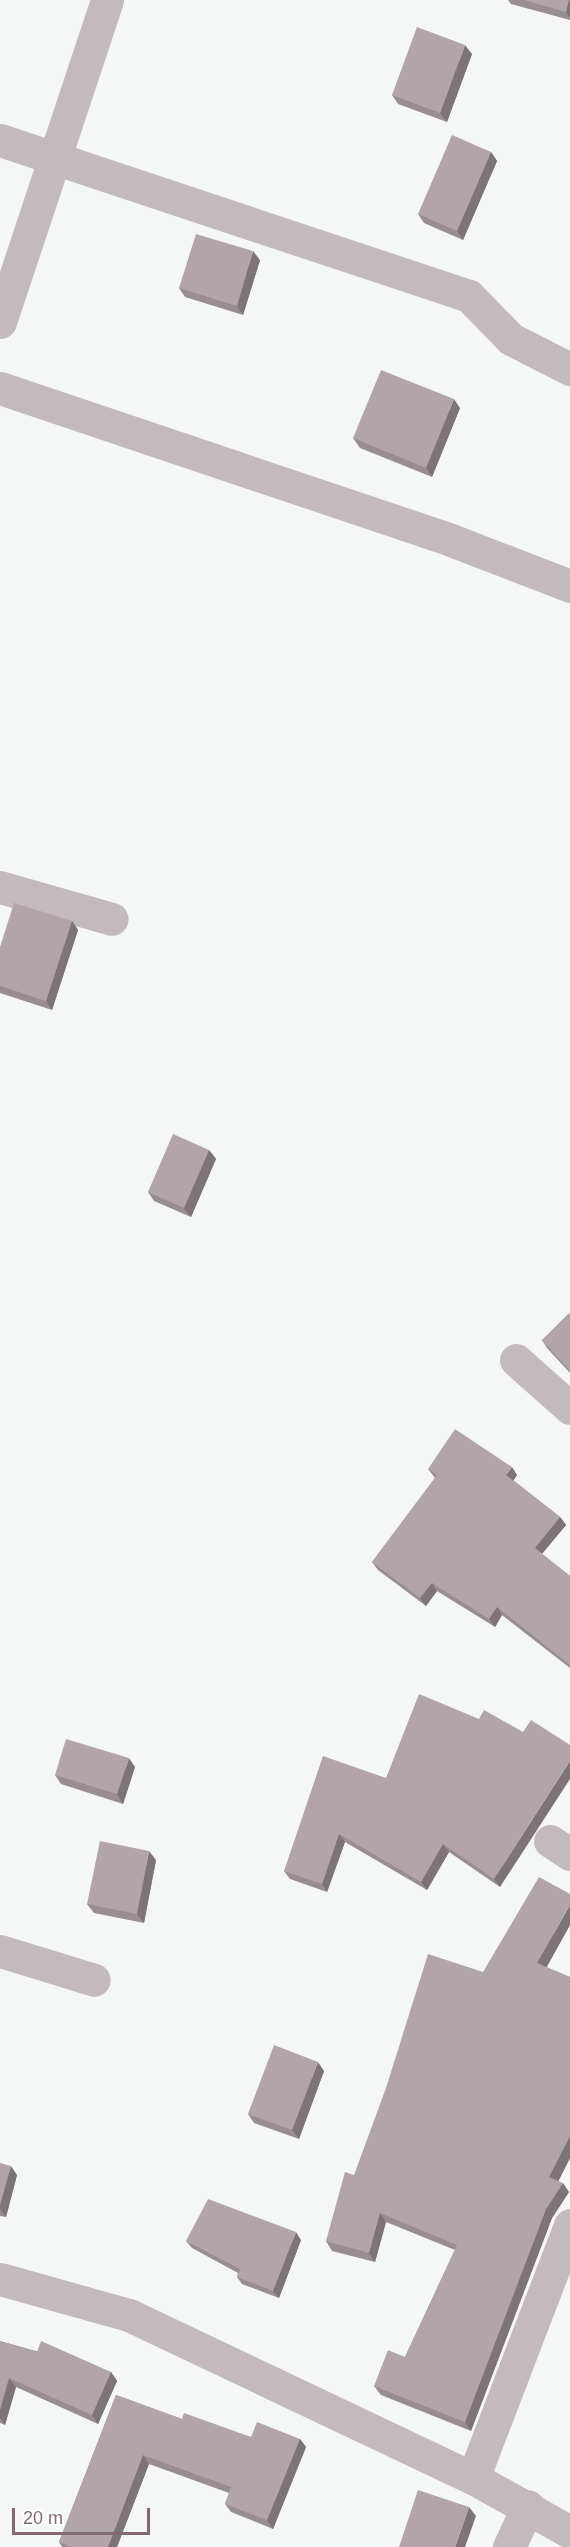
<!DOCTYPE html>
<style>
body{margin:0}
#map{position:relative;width:570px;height:2547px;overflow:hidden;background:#f5f7f7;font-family:Helvetica,sans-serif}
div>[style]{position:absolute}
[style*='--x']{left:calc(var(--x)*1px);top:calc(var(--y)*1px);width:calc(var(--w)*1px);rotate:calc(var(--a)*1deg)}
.minor>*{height:33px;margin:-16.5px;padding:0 16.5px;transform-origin:16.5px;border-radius:16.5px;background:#c2babd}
.wall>*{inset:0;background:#988e92}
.shaded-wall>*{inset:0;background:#7c7477}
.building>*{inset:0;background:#b1a5aa}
span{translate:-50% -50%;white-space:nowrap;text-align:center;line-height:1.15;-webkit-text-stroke:6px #fff;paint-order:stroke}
.scale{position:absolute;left:12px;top:2508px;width:138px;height:27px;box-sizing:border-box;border:3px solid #826a73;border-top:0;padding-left:8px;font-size:18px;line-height:21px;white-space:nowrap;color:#826a73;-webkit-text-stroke:4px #fff;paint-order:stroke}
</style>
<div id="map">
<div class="minor">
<div style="--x:0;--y:140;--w:494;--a:18.4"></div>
<div style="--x:469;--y:296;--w:60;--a:45.7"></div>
<div style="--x:511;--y:339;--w:66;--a:27"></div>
<div style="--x:0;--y:322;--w:339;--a:-71.6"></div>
<div style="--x:0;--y:388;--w:476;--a:18.6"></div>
<div style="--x:451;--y:540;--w:128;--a:21.1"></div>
<div style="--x:0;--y:887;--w:116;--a:15.9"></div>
<div style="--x:516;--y:1360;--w:72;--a:41.6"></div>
<div style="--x:550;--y:1841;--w:24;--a:33"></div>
<div style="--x:0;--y:1951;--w:98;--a:17.1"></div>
<div style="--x:0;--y:2279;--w:134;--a:15.6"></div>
<div style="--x:129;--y:2315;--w:381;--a:25.4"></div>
<div style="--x:473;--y:2478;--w:111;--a:29.1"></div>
<div style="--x:473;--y:2478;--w:271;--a:-69"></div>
<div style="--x:509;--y:2547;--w:45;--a:-65.1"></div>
</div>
<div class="wall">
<div style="clip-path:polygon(508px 0,570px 0,570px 20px,511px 4px)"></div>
<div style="clip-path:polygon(472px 54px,447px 122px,398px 104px,392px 95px)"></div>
<div style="clip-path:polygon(491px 152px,497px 161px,463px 240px,424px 223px,418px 214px)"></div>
<div style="clip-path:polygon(260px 260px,243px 315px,185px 297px,179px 288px)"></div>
<div style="clip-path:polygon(460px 408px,432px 477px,360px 448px,353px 438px)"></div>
<div style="clip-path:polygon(72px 921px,78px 930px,52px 1010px,0 993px,0 947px)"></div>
<div style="clip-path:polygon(209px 1150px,216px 1159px,191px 1217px,154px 1201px,148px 1192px)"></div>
<div style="clip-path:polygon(570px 1315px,570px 1373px,547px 1348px,542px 1340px)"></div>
<div style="clip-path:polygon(428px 1469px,517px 1475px,513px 1480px,560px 1517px,566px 1525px,542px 1554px,570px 1576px,570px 1668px,502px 1615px,495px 1627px,437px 1591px,426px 1606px,378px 1570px,372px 1562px,435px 1478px)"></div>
<div style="clip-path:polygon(479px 1719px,523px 1732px,500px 1887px,449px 1852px,427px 1890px,345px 1842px,327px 1892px,290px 1879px,284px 1871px,386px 1778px)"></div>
<div style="clip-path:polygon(135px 1767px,123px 1804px,61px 1784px,55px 1775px)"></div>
<div style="clip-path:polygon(156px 1860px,144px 1923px,94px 1913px,87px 1904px)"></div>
<div style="clip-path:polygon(570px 1925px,546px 1967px,570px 1977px,570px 2158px,558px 2181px,569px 2192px,552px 2218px,471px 2431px,381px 2395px,374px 2386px,405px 2357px,455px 2250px,386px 2222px,375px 2262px,332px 2251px,326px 2241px,354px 2175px,483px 1972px)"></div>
<div style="clip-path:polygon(324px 2071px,299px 2139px,254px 2123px,248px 2114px)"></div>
<div style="clip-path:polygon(0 2163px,17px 2175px,6px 2217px,0 2216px)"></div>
<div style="clip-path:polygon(301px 2240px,279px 2298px,242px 2284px,237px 2277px,238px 2273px,192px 2248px,186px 2241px)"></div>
<div style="clip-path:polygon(0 2341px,111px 2372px,117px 2381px,98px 2424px,16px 2387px,5px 2425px,0 2423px)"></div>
<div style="clip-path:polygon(116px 2395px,182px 2419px,251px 2437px,300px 2439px,306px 2447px,273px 2529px,231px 2512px,225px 2504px,229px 2493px,149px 2464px,117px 2547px,62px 2547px,59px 2542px)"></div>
</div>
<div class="shaded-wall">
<div style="clip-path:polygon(569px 0,570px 0,570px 18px,566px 12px)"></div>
<div style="clip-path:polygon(465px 45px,472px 54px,447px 122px,440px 113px)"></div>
<div style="clip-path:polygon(491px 152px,497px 161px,463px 240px,457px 231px)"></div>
<div style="clip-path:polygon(253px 251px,260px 260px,243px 315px,237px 306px)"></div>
<div style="clip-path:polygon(454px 399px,460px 408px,432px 477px,426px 468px)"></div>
<div style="clip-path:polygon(72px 921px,78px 930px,52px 1010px,46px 1001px)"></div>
<div style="clip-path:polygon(209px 1150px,216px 1159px,191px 1217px,184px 1208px)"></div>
<div style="clip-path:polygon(512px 1467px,517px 1475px,512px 1483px,506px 1475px)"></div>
<div style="clip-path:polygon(560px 1517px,566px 1525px,540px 1556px,535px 1548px)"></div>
<div style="clip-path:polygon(432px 1583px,437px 1591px,426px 1606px,420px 1598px)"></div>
<div style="clip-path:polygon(497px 1607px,502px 1615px,495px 1627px,489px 1619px)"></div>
<div style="clip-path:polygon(129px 1758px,135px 1767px,123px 1804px,117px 1794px)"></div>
<div style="clip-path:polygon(570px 1761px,570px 1779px,500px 1887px,494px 1879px)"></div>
<div style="clip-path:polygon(339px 1834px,345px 1842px,327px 1892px,322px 1884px)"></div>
<div style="clip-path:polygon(443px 1844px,449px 1852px,427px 1890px,421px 1882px)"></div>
<div style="clip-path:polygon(149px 1851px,156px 1860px,144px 1923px,137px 1914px)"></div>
<div style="clip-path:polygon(570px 1905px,570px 1925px,544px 1972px,537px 1963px)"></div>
<div style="clip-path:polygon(318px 2062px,324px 2071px,299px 2139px,292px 2130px)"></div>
<div style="clip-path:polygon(570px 2136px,570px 2158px,556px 2186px,549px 2177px)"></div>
<div style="clip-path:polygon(11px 2166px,17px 2175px,6px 2217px,0 2209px,0 2205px)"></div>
<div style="clip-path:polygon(563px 2183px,569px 2192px,552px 2218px,471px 2431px,465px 2422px,546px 2209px)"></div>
<div style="clip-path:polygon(380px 2213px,386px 2222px,375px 2262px,369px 2253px)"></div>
<div style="clip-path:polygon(296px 2232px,301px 2240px,279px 2298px,273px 2291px)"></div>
<div style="clip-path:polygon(111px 2372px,117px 2381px,98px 2424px,92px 2415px)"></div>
<div style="clip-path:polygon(9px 2378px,16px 2387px,5px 2425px,0 2418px,0 2410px)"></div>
<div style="clip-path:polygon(300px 2439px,306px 2447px,273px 2529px,267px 2520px)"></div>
<div style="clip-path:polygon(143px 2455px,149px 2464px,117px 2547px,108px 2547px)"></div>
<div style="clip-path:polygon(469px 2507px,476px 2516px,465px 2547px,455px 2547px)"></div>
</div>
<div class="building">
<div style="clip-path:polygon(524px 0,569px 0,566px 12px)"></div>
<div style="clip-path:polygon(417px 27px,465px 45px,440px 113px,392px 95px)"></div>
<div style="clip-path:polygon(452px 135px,491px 152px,457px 231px,418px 214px)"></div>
<div style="clip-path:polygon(196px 234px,253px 251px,237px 306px,179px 288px)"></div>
<div style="clip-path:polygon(381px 370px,454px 399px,426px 468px,353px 438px)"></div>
<div style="clip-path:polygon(14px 903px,72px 921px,46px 1001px,0 986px,0 947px)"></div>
<div style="clip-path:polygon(173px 1134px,209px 1150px,184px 1208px,148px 1192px)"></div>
<div style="clip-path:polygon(569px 1313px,570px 1315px,570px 1371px,542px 1340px)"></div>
<div style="clip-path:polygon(455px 1429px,512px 1467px,506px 1475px,560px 1517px,535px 1548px,570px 1576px,570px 1665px,497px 1607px,489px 1619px,432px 1583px,420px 1598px,372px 1562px,437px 1475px,428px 1469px)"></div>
<div style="clip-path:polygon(419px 1694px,479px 1719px,484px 1710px,523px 1732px,531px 1720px,570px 1745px,570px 1761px,494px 1879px,443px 1844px,421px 1882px,339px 1834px,322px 1884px,284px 1871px,323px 1756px,386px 1778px)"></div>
<div style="clip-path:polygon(66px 1739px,129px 1758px,117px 1794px,55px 1775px)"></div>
<div style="clip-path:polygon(100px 1841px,149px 1851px,137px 1914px,87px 1904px)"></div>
<div style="clip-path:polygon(539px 1877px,570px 1894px,570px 1905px,537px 1963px,570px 1977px,570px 2136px,549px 2177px,563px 2183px,546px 2209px,465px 2422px,374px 2386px,388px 2350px,405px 2357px,457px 2245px,380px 2213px,369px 2253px,326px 2241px,345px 2172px,354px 2175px,386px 2088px,428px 1954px,483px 1972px)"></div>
<div style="clip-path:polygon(274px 2045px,318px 2062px,292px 2130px,248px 2114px)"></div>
<div style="clip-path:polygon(0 2163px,11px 2166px,0 2205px)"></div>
<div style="clip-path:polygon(208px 2199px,296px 2232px,273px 2291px,237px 2277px,240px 2269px,186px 2241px)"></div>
<div style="clip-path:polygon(0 2341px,37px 2352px,41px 2341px,111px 2372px,92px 2415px,9px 2378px,0 2410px)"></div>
<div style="clip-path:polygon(116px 2395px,182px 2419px,184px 2413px,251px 2437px,257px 2422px,300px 2439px,267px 2520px,225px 2504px,231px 2487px,143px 2455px,108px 2547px,71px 2547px,59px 2542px)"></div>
<div style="clip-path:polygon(418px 2490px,469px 2507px,455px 2547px,399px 2547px)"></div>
</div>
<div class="scale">20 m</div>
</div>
